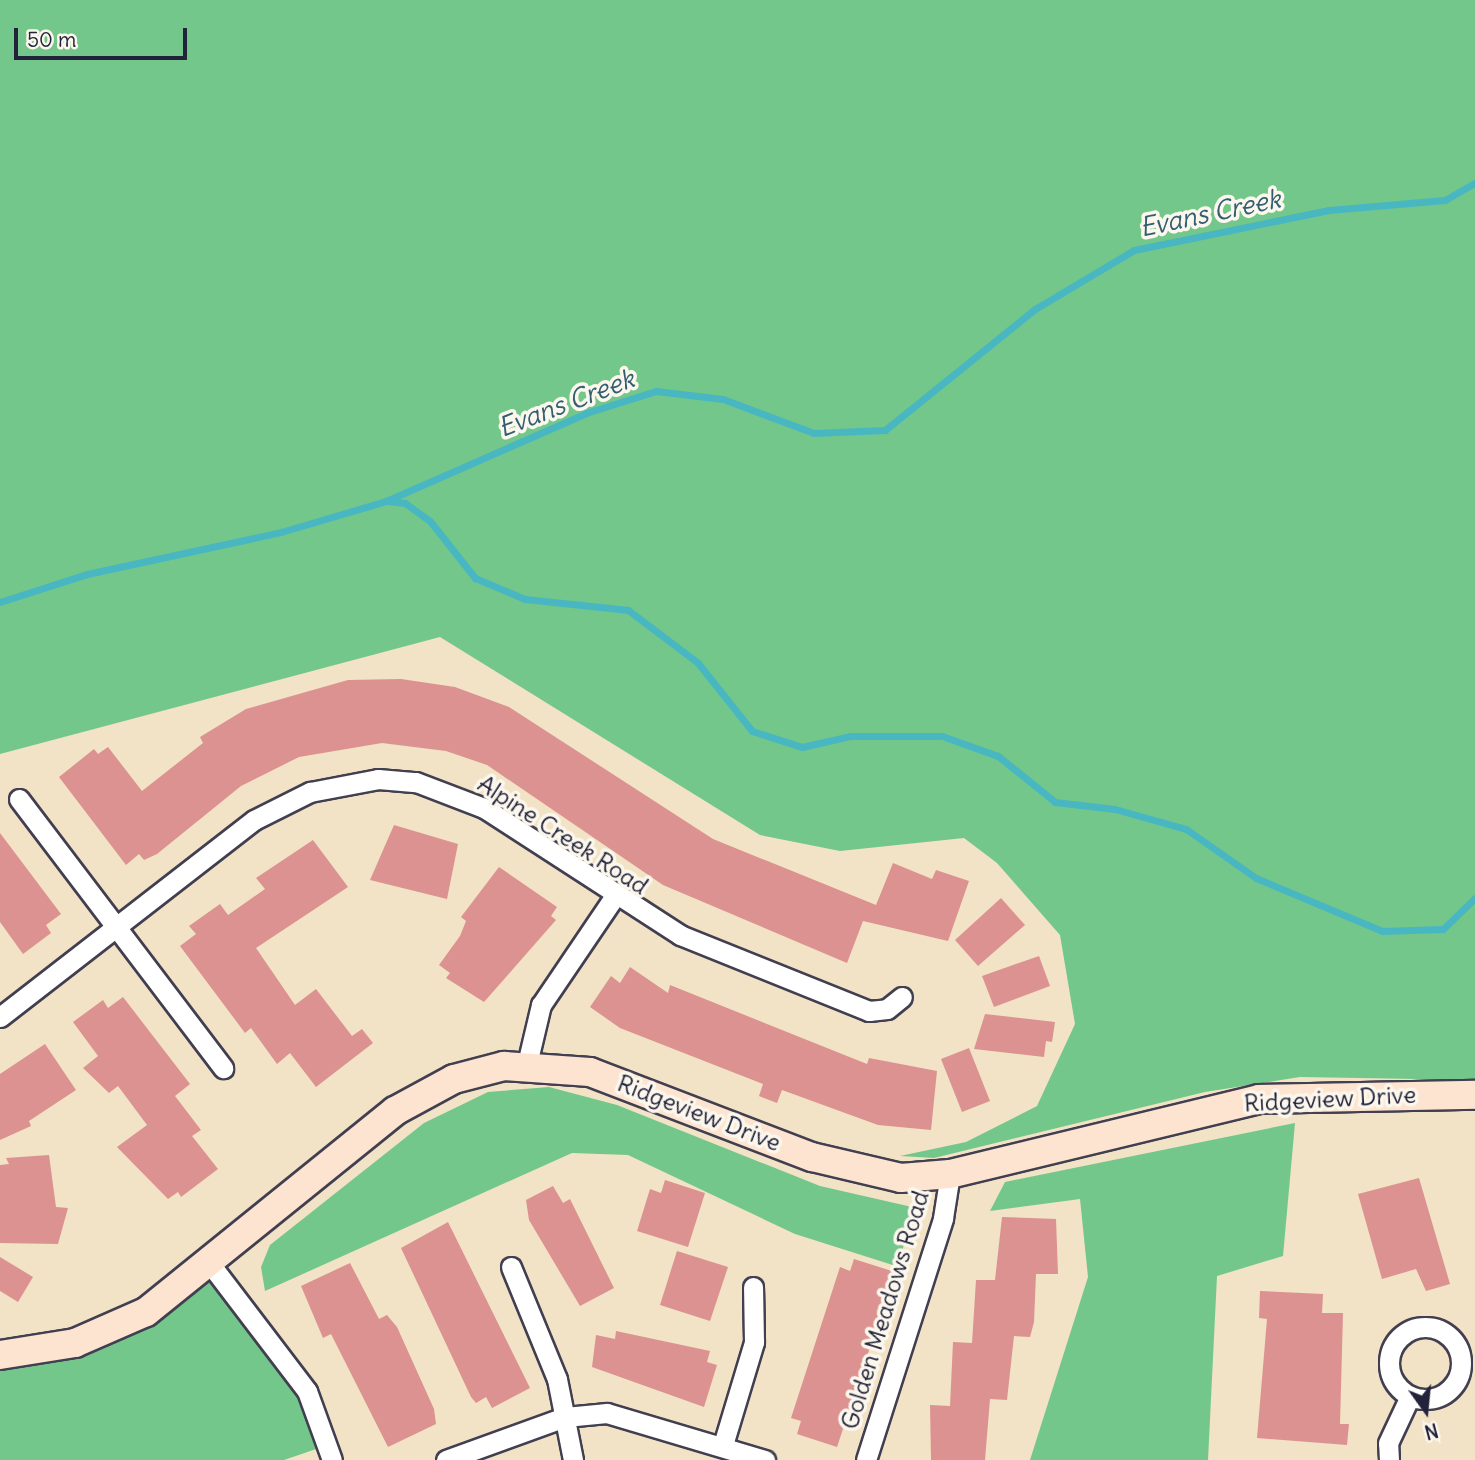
<!DOCTYPE html>
<style>
body{margin:0}
#map{position:relative;width:1475px;height:1460px;overflow:hidden;background:#f2e2c6;font-family:Delius,sans-serif}
div>[style]{position:absolute}
[style*='--x']{left:calc(var(--x)*1px);top:calc(var(--y)*1px);width:calc(var(--w)*1px);rotate:calc(var(--a)*1deg)}
.green>*{inset:0;background:#74c78a}
.stream>*{height:7px;margin:-3.5px;padding:0 3.5px;transform-origin:3.5px;border-radius:3.5px;background:#49b7c2}
.building>*{inset:0;background:#dc9291}
.roads{filter:drop-shadow(2px 0 #413f50) drop-shadow(-2px 0 #413f50) drop-shadow(0 2px #413f50) drop-shadow(0 -2px #413f50)}
.street>*{height:19px;margin:-9.5px;padding:0 9.5px;transform-origin:9.5px;border-radius:9.5px;background:#fff}
.street>.ring{margin:-9.5px;padding:0;box-sizing:content-box;background:none;border:19px solid #fff;border-radius:50%}
.secondary>*{height:28px;margin:-14px;padding:0 14px;transform-origin:14px;border-radius:14px;background:#fde4d0}
span{translate:-50% -50%;white-space:nowrap;text-align:center;line-height:1.15;-webkit-text-stroke:7px #fbf7ec;paint-order:stroke}
.street-label{font-size:24px;color:#22223b}
.water-label{font-size:26px;color:#325e71;font-style:italic}
.north{position:absolute;left:1391px;top:1376px;width:70px;height:70px;-webkit-text-stroke:5px #fbf7ec;paint-order:stroke;rotate:165deg;font-size:19px;font-weight:700;line-height:28px;text-align:center;color:#22223b}
.north::after{content:'';display:block;margin:auto;width:24px;height:32px;background:#22223b;clip-path:polygon(50% 0,100% 100%,50% 72%,0 100%)}
.scale{position:absolute;left:14px;top:28px;width:173px;height:32px;box-sizing:border-box;border:4px solid #22223b;border-top:0;padding-left:9px;font-size:21px;line-height:24px;white-space:nowrap;color:#22223b;-webkit-text-stroke:5px #fbf7ec;paint-order:stroke}
</style>
<div id="map">
<div class="green">
<div style="clip-path:polygon(0 0,1475px 0,1475px 1080px,1300px 1077px,1205px 1092px,934px 1158px,900px 1156px,966px 1142px,1037px 1106px,1075px 1024px,1060px 935px,997px 863px,964px 838px,840px 851px,760px 835px,440px 637px,0 754px)"></div>
<div style="clip-path:polygon(549px 1087px,617px 1105px,820px 1186px,912px 1207px,899px 1267px,795px 1234px,628px 1155px,572px 1153px,265px 1291px,261px 1267px,270px 1245px,424px 1123px,488px 1092px)"></div>
<div style="clip-path:polygon(1295px 1123px,1283px 1256px,1217px 1276px,1208px 1460px,1030px 1460px,1088px 1277px,1080px 1199px,990px 1211px,1005px 1182px)"></div>
<div style="clip-path:polygon(211px 1265px,289px 1366px,328px 1445px,284px 1460px,0 1460px,0 1355px,46px 1350px)"></div>
</div>
<div class="stream">
<div style="--x:388;--y:501;--w:17;--a:7"></div>
<div style="--x:405;--y:503;--w:31;--a:36"></div>
<div style="--x:430;--y:521;--w:73;--a:51.7"></div>
<div style="--x:475;--y:578;--w:54;--a:22.8"></div>
<div style="--x:525;--y:599;--w:104;--a:6.1"></div>
<div style="--x:628;--y:610;--w:88;--a:37.1"></div>
<div style="--x:698;--y:663;--w:87;--a:51.5"></div>
<div style="--x:752;--y:731;--w:52;--a:17.7"></div>
<div style="--x:802;--y:747;--w:49;--a:-12.9"></div>
<div style="--x:850;--y:736;--w:92;--a:0"></div>
<div style="--x:942;--y:736;--w:59;--a:19.7"></div>
<div style="--x:998;--y:756;--w:73;--a:38.9"></div>
<div style="--x:1055;--y:802;--w:60;--a:6.7"></div>
<div style="--x:1115;--y:809;--w:74;--a:15.7"></div>
<div style="--x:1186;--y:829;--w:85;--a:35"></div>
<div style="--x:1256;--y:878;--w:137;--a:22.8"></div>
<div style="--x:1382;--y:931;--w:61;--a:-1.9"></div>
<div style="--x:1443;--y:929;--w:45;--a:-44.1"></div>
<div style="--x:0;--y:602;--w:91;--a:-17.8"></div>
<div style="--x:87;--y:574;--w:198;--a:-12.2"></div>
<div style="--x:281;--y:532;--w:109;--a:-16.4"></div>
<div style="--x:386;--y:501;--w:219;--a:-23.7"></div>
<div style="--x:586;--y:413;--w:73;--a:-17.4"></div>
<div style="--x:656;--y:391;--w:67;--a:6.8"></div>
<div style="--x:723;--y:399;--w:97;--a:20.5"></div>
<div style="--x:814;--y:433;--w:71;--a:-2.4"></div>
<div style="--x:885;--y:430;--w:193;--a:-38.9"></div>
<div style="--x:1035;--y:309;--w:115;--a:-30.8"></div>
<div style="--x:1134;--y:250;--w:199;--a:-11.6"></div>
<div style="--x:1329;--y:210;--w:116;--a:-4.9"></div>
<div style="--x:1445;--y:200;--w:34;--a:-30"></div>
</div>
<div class="building">
<div style="clip-path:polygon(401px 679px,455px 687px,509px 707px,713px 839px,876px 905px,893px 863px,932px 879px,936px 870px,969px 881px,948px 941px,863px 921px,847px 963px,663px 885px,487px 765px,446px 751px,382px 743px,299px 757px,241px 786px,157px 854px,144px 860px,139px 854px,126px 865px,59px 777px,94px 749px,98px 754px,108px 747px,142px 791px,203px 743px,200px 737px,246px 709px,348px 680px)"></div>
<div style="clip-path:polygon(394px 825px,458px 844px,447px 899px,370px 880px)"></div>
<div style="clip-path:polygon(0 833px,61px 914px,46px 925px,51px 933px,23px 954px,0 922px)"></div>
<div style="clip-path:polygon(313px 840px,348px 887px,256px 948px,295px 1005px,316px 989px,352px 1036px,362px 1029px,373px 1043px,316px 1087px,290px 1053px,277px 1064px,251px 1028px,245px 1033px,180px 946px,196px 934px,189px 926px,220px 904px,228px 915px,265px 889px,256px 878px)"></div>
<div style="clip-path:polygon(499px 867px,557px 907px,551px 916px,556px 920px,484px 1002px,446px 978px,450px 973px,439px 965px,460px 936px,466px 921px,461px 917px)"></div>
<div style="clip-path:polygon(1001px 898px,1025px 925px,978px 966px,955px 940px)"></div>
<div style="clip-path:polygon(1039px 956px,1050px 986px,994px 1007px,982px 976px)"></div>
<div style="clip-path:polygon(630px 967px,668px 993px,670px 985px,867px 1064px,869px 1058px,937px 1071px,931px 1130px,878px 1125px,782px 1090px,777px 1103px,759px 1096px,763px 1084px,620px 1028px,590px 1007px,611px 976px,620px 983px)"></div>
<div style="clip-path:polygon(123px 997px,190px 1084px,175px 1096px,201px 1130px,192px 1136px,218px 1169px,181px 1197px,178px 1192px,168px 1199px,117px 1147px,147px 1125px,118px 1086px,109px 1093px,83px 1068px,98px 1056px,73px 1022px,103px 1000px,108px 1008px)"></div>
<div style="clip-path:polygon(985px 1014px,1055px 1022px,1052px 1042px,1046px 1041px,1044px 1057px,974px 1049px)"></div>
<div style="clip-path:polygon(45px 1044px,76px 1090px,29px 1121px,31px 1126px,0 1140px,0 1074px)"></div>
<div style="clip-path:polygon(969px 1048px,990px 1101px,962px 1112px,941px 1059px)"></div>
<div style="clip-path:polygon(49px 1155px,56px 1207px,68px 1208px,58px 1244px,0 1243px,0 1165px,9px 1164px,6px 1158px)"></div>
<div style="clip-path:polygon(1419px 1178px,1450px 1284px,1426px 1291px,1416px 1269px,1382px 1279px,1358px 1194px)"></div>
<div style="clip-path:polygon(665px 1180px,705px 1193px,688px 1247px,637px 1231px,650px 1189px,661px 1193px)"></div>
<div style="clip-path:polygon(553px 1186px,563px 1203px,570px 1199px,614px 1288px,580px 1306px,529px 1220px,526px 1200px)"></div>
<div style="clip-path:polygon(1002px 1217px,1056px 1219px,1058px 1274px,1036px 1274px,1034px 1322px,1030px 1337px,1014px 1336px,1007px 1400px,990px 1399px,985px 1460px,931px 1460px,930px 1405px,950px 1406px,953px 1342px,972px 1343px,976px 1280px,995px 1280px)"></div>
<div style="clip-path:polygon(448px 1222px,530px 1388px,492px 1408px,486px 1397px,476px 1403px,471px 1397px,401px 1248px)"></div>
<div style="clip-path:polygon(677px 1251px,728px 1267px,710px 1321px,660px 1305px)"></div>
<div style="clip-path:polygon(0 1257px,33px 1277px,18px 1302px,0 1291px)"></div>
<div style="clip-path:polygon(854px 1259px,895px 1272px,837px 1447px,797px 1434px,801px 1421px,791px 1418px,840px 1267px,850px 1271px)"></div>
<div style="clip-path:polygon(350px 1263px,379px 1319px,387px 1315px,397px 1327px,434px 1409px,436px 1424px,388px 1447px,331px 1334px,323px 1338px,301px 1286px)"></div>
<div style="clip-path:polygon(1260px 1291px,1323px 1294px,1322px 1313px,1343px 1313px,1340px 1424px,1349px 1424px,1347px 1445px,1257px 1438px,1267px 1319px,1259px 1318px)"></div>
<div style="clip-path:polygon(616px 1331px,710px 1351px,707px 1362px,717px 1365px,704px 1407px,592px 1367px,596px 1335px,615px 1339px)"></div>
</div>
<div class="roads">
<div class="street">
<div style="--x:19;--y:799;--w:338;--a:52.8"></div>
<div style="--x:0;--y:1017;--w:321;--a:-37.8"></div>
<div style="--x:254;--y:820;--w:63;--a:-26.6"></div>
<div style="--x:310;--y:792;--w:69;--a:-10.8"></div>
<div style="--x:378;--y:779;--w:38;--a:5"></div>
<div style="--x:416;--y:782;--w:73;--a:20.9"></div>
<div style="--x:484;--y:808;--w:234;--a:32.9"></div>
<div style="--x:680;--y:935;--w:204;--a:21.9"></div>
<div style="--x:869;--y:1011;--w:18;--a:-6"></div>
<div style="--x:887;--y:1009;--w:19;--a:-39"></div>
<div style="--x:527;--y:1064;--w:61;--a:-76.7"></div>
<div style="--x:541;--y:1005;--w:130;--a:-55.9"></div>
<div style="--x:211;--y:1265;--w:158;--a:52.7"></div>
<div style="--x:307;--y:1391;--w:73;--a:70.1"></div>
<div style="--x:511;--y:1267;--w:121;--a:67.7"></div>
<div style="--x:557;--y:1379;--w:83;--a:78.8"></div>
<div class="ring" style="left:1389px;top:1327px;width:53px;height:53px"></div>
<div style="--x:723;--y:1445;--w:108;--a:-73.2"></div>
<div style="--x:754;--y:1342;--w:55;--a:-91"></div>
<div style="--x:446;--y:1460;--w:127;--a:-19.9"></div>
<div style="--x:565;--y:1417;--w:42;--a:-5.4"></div>
<div style="--x:607;--y:1413;--w:165;--a:16.6"></div>
<div style="--x:866;--y:1460;--w:254;--a:-72.3"></div>
<div style="--x:943;--y:1218;--w:45;--a:-81"></div>
<div style="--x:1389;--y:1460;--w:17;--a:-93"></div>
<div style="--x:1388;--y:1443;--w:52;--a:-64.9"></div>
</div>
<div class="secondary">
<div style="--x:0;--y:1355;--w:76;--a:-9.1"></div>
<div style="--x:75;--y:1343;--w:77;--a:-23.6"></div>
<div style="--x:146;--y:1312;--w:320;--a:-38.9"></div>
<div style="--x:395;--y:1111;--w:67;--a:-28.5"></div>
<div style="--x:454;--y:1079;--w:52;--a:-14.6"></div>
<div style="--x:504;--y:1066;--w:86;--a:4"></div>
<div style="--x:590;--y:1072;--w:238;--a:21"></div>
<div style="--x:812;--y:1157;--w:91;--a:13.3"></div>
<div style="--x:901;--y:1178;--w:49;--a:-4.7"></div>
<div style="--x:950;--y:1174;--w:318;--a:-13.6"></div>
<div style="--x:1259;--y:1099;--w:216;--a:-1.1"></div>
</div>
</div>
<div class="street-label">
<span style="left:563px;top:835px;rotate:33deg">Alpine Creek Road</span>
<span style="left:1330px;top:1099px;rotate:-3deg">Ridgeview Drive</span>
<span style="left:699px;top:1113px;rotate:21deg">Ridgeview Drive</span>
<span style="left:885px;top:1310px;rotate:-73deg">Golden Meadows Road</span>
</div>
<div class="water-label">
<span style="left:1210px;top:213px;rotate:-12deg">Evans Creek</span>
<span style="left:566px;top:403px;rotate:-21deg">Evans Creek</span>
</div>
<div class="north">N</div>
<div class="scale">50 m</div>
</div>
